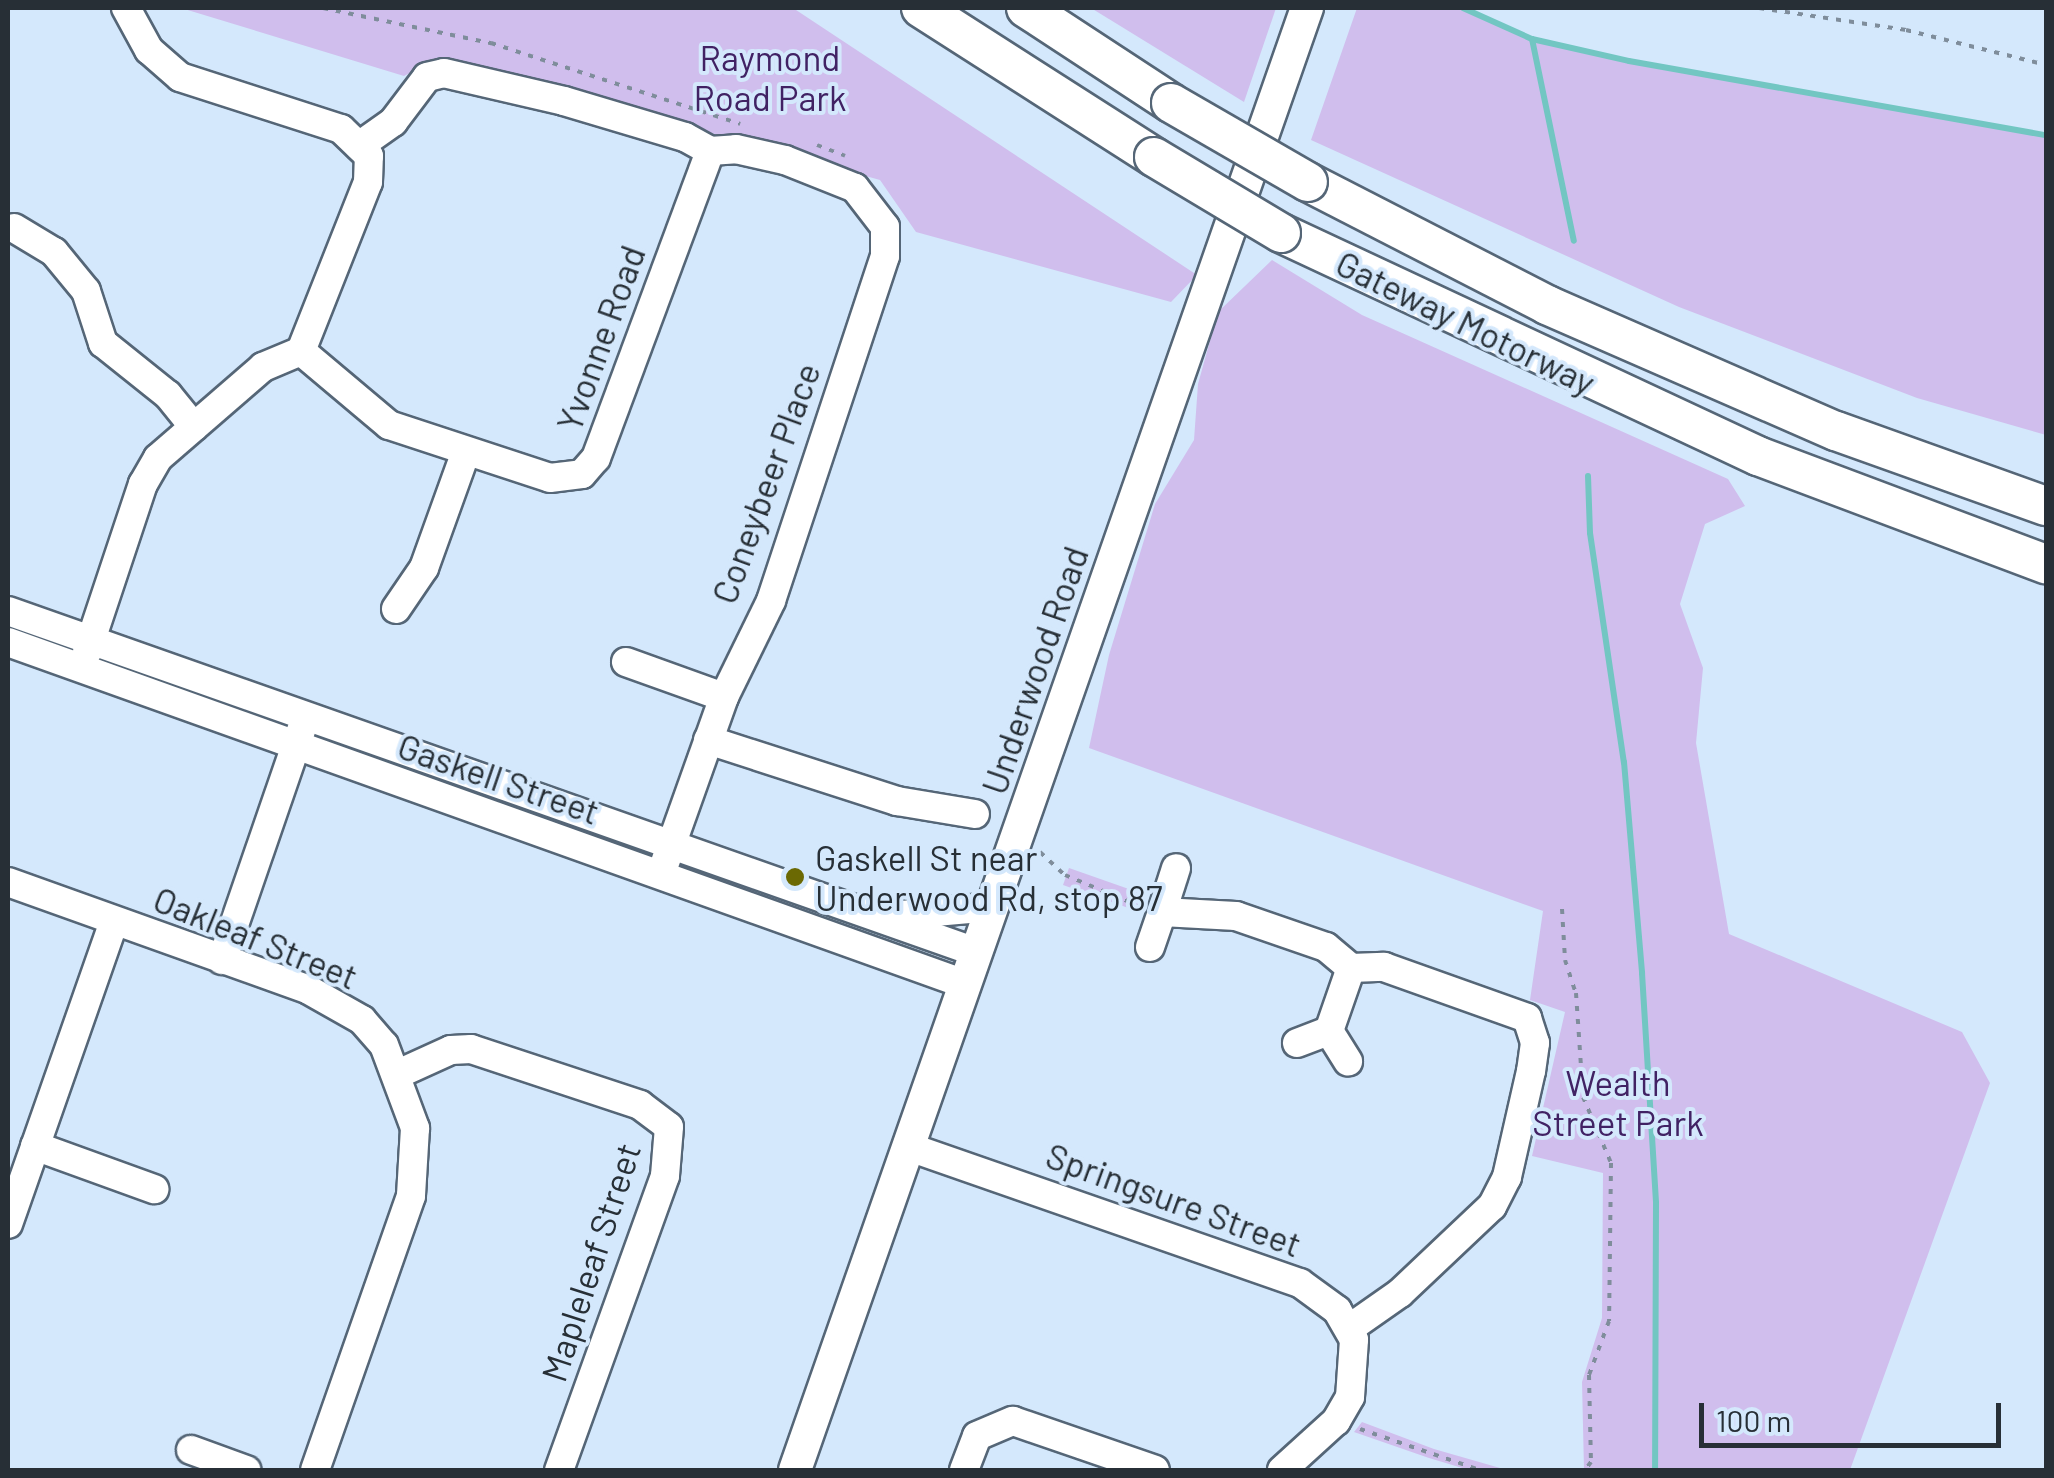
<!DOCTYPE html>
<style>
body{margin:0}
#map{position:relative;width:2054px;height:1478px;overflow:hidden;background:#d4e8fc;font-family:Barlow,sans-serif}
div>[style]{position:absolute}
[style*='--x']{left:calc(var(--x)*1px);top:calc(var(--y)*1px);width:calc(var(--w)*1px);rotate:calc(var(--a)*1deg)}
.green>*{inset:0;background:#d0beed}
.stream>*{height:6px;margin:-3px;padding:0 3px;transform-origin:3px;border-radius:3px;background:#72c6c2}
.path>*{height:4px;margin-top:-2px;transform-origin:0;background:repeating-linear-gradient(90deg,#7f8d9b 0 5px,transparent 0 13px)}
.roads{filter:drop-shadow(2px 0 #567) drop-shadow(-2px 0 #567) drop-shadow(0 2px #567) drop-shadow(0 -2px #567)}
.minor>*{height:28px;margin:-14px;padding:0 14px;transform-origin:14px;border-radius:14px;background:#fff}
.major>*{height:32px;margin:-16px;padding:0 16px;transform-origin:16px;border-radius:16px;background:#fff}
.highway>*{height:38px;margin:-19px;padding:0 19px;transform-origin:19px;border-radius:19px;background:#fff}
.bridges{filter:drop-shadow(2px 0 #567) drop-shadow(-2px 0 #567) drop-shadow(0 2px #567) drop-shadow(0 -2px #567)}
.highway-bridge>*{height:38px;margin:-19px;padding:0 19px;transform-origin:19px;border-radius:19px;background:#fff}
.dots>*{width:28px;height:28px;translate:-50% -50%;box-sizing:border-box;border:5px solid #d4e8fc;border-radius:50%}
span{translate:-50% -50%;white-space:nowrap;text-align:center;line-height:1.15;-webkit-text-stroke:8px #d4e8fc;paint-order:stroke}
.park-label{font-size:35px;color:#412264}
.street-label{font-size:35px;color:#272f36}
.poi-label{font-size:35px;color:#272f36}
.left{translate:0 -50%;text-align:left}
.frame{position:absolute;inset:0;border:10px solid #272f36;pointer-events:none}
.scale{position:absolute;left:1699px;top:1403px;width:302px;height:45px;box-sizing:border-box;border:5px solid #272f36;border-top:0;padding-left:12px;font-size:30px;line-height:35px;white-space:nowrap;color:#272f36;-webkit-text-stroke:8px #d4e8fc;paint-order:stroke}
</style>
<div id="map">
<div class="green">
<div style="clip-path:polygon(181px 8px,793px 8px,1197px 275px,1171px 302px,916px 232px,880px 180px,439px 57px,404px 76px)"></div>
<div style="clip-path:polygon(1091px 8px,1276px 8px,1244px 102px)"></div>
<div style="clip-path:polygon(1357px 8px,1463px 8px,1532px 39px,1629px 61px,2046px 135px,2046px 435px,1917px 398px,1679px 307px,1311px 140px)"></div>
<div style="clip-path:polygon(1272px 260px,1362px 315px,1728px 479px,1745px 506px,1705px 524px,1680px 604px,1703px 668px,1696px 743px,1729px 934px,1962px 1032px,1990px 1083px,1850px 1470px,1584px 1470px,1582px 1382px,1602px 1318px,1603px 1173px,1532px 1156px,1565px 1012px,1530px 1000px,1543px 911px,1089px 748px,1109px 655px,1155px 504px,1194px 440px,1198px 384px,1218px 312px)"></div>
<div style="clip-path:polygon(1069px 868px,1143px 894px,1137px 911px,1063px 885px)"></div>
<div style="clip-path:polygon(1362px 1422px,1434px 1449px,1507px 1470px,1469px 1470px,1429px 1458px,1354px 1432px)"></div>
</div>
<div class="stream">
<div style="--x:1463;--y:8;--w:76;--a:24.2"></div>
<div style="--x:1532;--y:39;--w:99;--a:12.8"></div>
<div style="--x:1629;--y:61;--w:424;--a:10.1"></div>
<div style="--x:1532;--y:39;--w:206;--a:78.3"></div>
<div style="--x:1588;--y:476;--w:57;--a:88"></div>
<div style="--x:1590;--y:533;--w:232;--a:81.6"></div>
<div style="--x:1624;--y:762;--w:212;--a:85.1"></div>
<div style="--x:1642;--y:973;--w:230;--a:86.5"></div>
<div style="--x:1656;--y:1203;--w:267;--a:90.2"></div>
</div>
<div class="path">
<div style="--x:323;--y:8;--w:172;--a:11.8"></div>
<div style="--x:491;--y:43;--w:262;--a:18"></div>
<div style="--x:1759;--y:8;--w:149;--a:8.5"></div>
<div style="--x:1906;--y:30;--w:144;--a:14"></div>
<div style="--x:817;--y:145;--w:30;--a:21"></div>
<div style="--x:1040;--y:852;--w:34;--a:43"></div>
<div style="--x:1065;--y:875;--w:80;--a:22.7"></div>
<div style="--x:1562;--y:909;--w:51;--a:86.6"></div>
<div style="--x:1565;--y:960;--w:35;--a:72"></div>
<div style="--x:1576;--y:993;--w:104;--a:86.1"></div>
<div style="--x:1583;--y:1097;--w:72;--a:67"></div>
<div style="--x:1611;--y:1163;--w:158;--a:90.7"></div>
<div style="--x:1609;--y:1321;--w:58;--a:110.3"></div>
<div style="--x:1589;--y:1375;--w:87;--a:88.7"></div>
<div style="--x:1591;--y:1462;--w:10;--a:127"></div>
<div style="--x:1360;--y:1429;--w:127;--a:18.9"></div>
</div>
<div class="roads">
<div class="minor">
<div style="--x:359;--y:146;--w:42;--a:-35.2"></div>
<div style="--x:393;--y:122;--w:56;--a:-52.9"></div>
<div style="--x:427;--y:77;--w:17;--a:-13"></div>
<div style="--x:444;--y:73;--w:123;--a:13.1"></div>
<div style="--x:564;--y:101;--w:126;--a:16.6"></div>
<div style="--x:685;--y:137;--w:29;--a:29"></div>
<div style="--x:710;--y:151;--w:26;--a:-4"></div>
<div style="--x:736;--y:149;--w:50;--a:12.7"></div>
<div style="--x:785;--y:160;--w:75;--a:21.8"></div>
<div style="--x:855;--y:188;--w:49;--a:52.4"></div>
<div style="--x:885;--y:227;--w:29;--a:90"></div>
<div style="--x:885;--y:256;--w:363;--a:108.3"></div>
<div style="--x:771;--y:601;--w:107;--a:116.1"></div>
<div style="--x:724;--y:697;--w:188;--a:109.6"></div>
<div style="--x:14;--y:228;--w:47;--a:31"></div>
<div style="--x:54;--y:252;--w:50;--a:50.6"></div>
<div style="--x:86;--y:291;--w:55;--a:71.9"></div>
<div style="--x:103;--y:343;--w:83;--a:38.7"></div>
<div style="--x:168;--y:395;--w:41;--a:50.9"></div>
<div style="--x:301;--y:351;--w:115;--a:40.1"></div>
<div style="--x:389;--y:425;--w:169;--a:18.2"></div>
<div style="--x:550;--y:478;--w:32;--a:-7"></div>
<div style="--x:582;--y:474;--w:21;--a:-49"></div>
<div style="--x:596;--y:458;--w:327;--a:-69.6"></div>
<div style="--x:396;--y:609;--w:50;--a:-55.7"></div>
<div style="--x:424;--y:568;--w:121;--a:-70.2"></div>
<div style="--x:8;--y:611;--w:1026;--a:19.41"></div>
<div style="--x:8;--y:642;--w:1016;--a:19.67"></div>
<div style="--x:87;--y:652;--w:177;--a:-71.6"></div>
<div style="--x:143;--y:484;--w:30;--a:-60"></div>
<div style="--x:158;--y:458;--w:139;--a:-40.9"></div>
<div style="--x:263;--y:367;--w:41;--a:-22.8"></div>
<div style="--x:301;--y:351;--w:182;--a:-68.4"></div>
<div style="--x:368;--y:182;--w:26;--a:-88"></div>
<div style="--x:369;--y:156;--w:39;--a:-136"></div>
<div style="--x:341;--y:129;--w:169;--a:-162.1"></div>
<div style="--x:180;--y:77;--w:41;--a:-138.9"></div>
<div style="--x:149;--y:50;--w:48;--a:-118.7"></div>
<div style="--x:626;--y:662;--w:104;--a:19.7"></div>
<div style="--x:708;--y:740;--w:199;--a:17.9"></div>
<div style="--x:897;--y:801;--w:79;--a:9.5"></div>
<div style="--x:8;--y:882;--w:320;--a:19.7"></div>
<div style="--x:309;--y:990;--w:61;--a:29.5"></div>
<div style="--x:362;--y:1020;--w:33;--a:49"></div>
<div style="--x:384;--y:1045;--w:89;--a:69.5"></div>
<div style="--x:415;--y:1128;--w:68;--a:93.4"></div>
<div style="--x:411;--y:1196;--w:290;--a:109.3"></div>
<div style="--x:1162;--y:912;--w:46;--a:-72.3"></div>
<div style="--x:890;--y:916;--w:102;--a:-5"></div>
<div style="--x:1150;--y:947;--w:37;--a:-71"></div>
<div style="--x:1162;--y:912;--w:74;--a:3.1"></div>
<div style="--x:1236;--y:916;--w:95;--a:19"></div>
<div style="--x:1326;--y:947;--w:33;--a:40"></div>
<div style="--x:1351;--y:968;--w:33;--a:-2"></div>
<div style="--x:1384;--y:967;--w:152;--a:19.6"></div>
<div style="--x:1527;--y:1018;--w:26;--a:72"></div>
<div style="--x:1535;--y:1043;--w:28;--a:98"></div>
<div style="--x:1531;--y:1071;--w:109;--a:102.8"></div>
<div style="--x:1507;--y:1177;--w:33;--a:117"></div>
<div style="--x:1492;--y:1206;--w:127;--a:136.6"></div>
<div style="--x:1400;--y:1293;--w:61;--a:145"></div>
<div style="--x:222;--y:960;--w:243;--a:-71"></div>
<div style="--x:1329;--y:1031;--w:67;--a:-70.8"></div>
<div style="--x:1329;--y:1031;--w:36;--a:58"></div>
<div style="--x:1297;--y:1043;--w:34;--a:-21"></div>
<div style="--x:398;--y:1074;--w:58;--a:-24.4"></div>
<div style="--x:451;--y:1050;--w:20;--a:-3"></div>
<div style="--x:471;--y:1049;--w:178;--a:18.3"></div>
<div style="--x:640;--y:1105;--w:36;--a:37"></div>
<div style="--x:669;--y:1127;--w:49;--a:94.7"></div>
<div style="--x:665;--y:1176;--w:313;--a:109.8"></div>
<div style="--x:35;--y:1146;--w:127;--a:19.9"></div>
<div style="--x:909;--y:1147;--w:414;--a:19.2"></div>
<div style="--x:1300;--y:1283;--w:46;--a:36.1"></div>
<div style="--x:1337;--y:1310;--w:34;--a:60"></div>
<div style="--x:1354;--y:1340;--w:57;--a:94"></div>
<div style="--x:1350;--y:1397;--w:28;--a:120"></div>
<div style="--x:1336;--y:1421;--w:73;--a:137.8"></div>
<div style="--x:8;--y:1224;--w:321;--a:-70.7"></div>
<div style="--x:191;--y:1450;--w:59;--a:20"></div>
<div style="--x:964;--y:1470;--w:36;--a:-69"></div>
<div style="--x:977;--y:1436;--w:39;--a:-23"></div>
<div style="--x:1013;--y:1421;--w:150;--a:19"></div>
</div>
<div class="major">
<div style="--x:795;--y:1470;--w:1549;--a:-70.7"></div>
</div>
<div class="highway">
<div style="--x:921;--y:8;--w:277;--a:32.6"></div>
<div style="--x:1026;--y:8;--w:173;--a:33.2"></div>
<div style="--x:1308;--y:182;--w:269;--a:27.2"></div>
<div style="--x:1547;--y:305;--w:315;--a:23.6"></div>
<div style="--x:1836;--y:431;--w:223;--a:19.7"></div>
<div style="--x:1281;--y:233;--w:527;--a:25.06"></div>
<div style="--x:1758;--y:456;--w:308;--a:20.6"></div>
</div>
</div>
<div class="bridges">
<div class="highway-bridge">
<div style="--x:1171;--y:103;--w:158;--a:30"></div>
<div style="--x:1154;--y:157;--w:148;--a:30.9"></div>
</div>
</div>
<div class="dots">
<div style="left:795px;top:877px;background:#6b6903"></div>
</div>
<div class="park-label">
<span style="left:770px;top:77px">Raymond<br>Road Park</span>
<span style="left:1618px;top:1102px">Wealth<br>Street Park</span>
</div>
<div class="street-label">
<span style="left:1466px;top:322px;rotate:26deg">Gateway Motorway</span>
<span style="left:600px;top:338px;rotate:-70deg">Yvonne Road</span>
<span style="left:765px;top:483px;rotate:-70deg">Coneybeer Place</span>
<span style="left:1034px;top:670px;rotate:-71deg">Underwood Road</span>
<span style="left:499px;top:778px;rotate:19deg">Gaskell Street</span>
<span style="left:256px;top:937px;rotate:22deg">Oakleaf Street</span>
<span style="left:1174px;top:1199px;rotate:20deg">Springsure Street</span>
<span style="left:590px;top:1262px;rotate:-72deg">Mapleleaf Street</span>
</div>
<div class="poi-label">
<span class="left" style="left:815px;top:877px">Gaskell St near<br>Underwood Rd, stop 87</span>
</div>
<div class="frame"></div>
<div class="scale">100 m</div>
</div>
